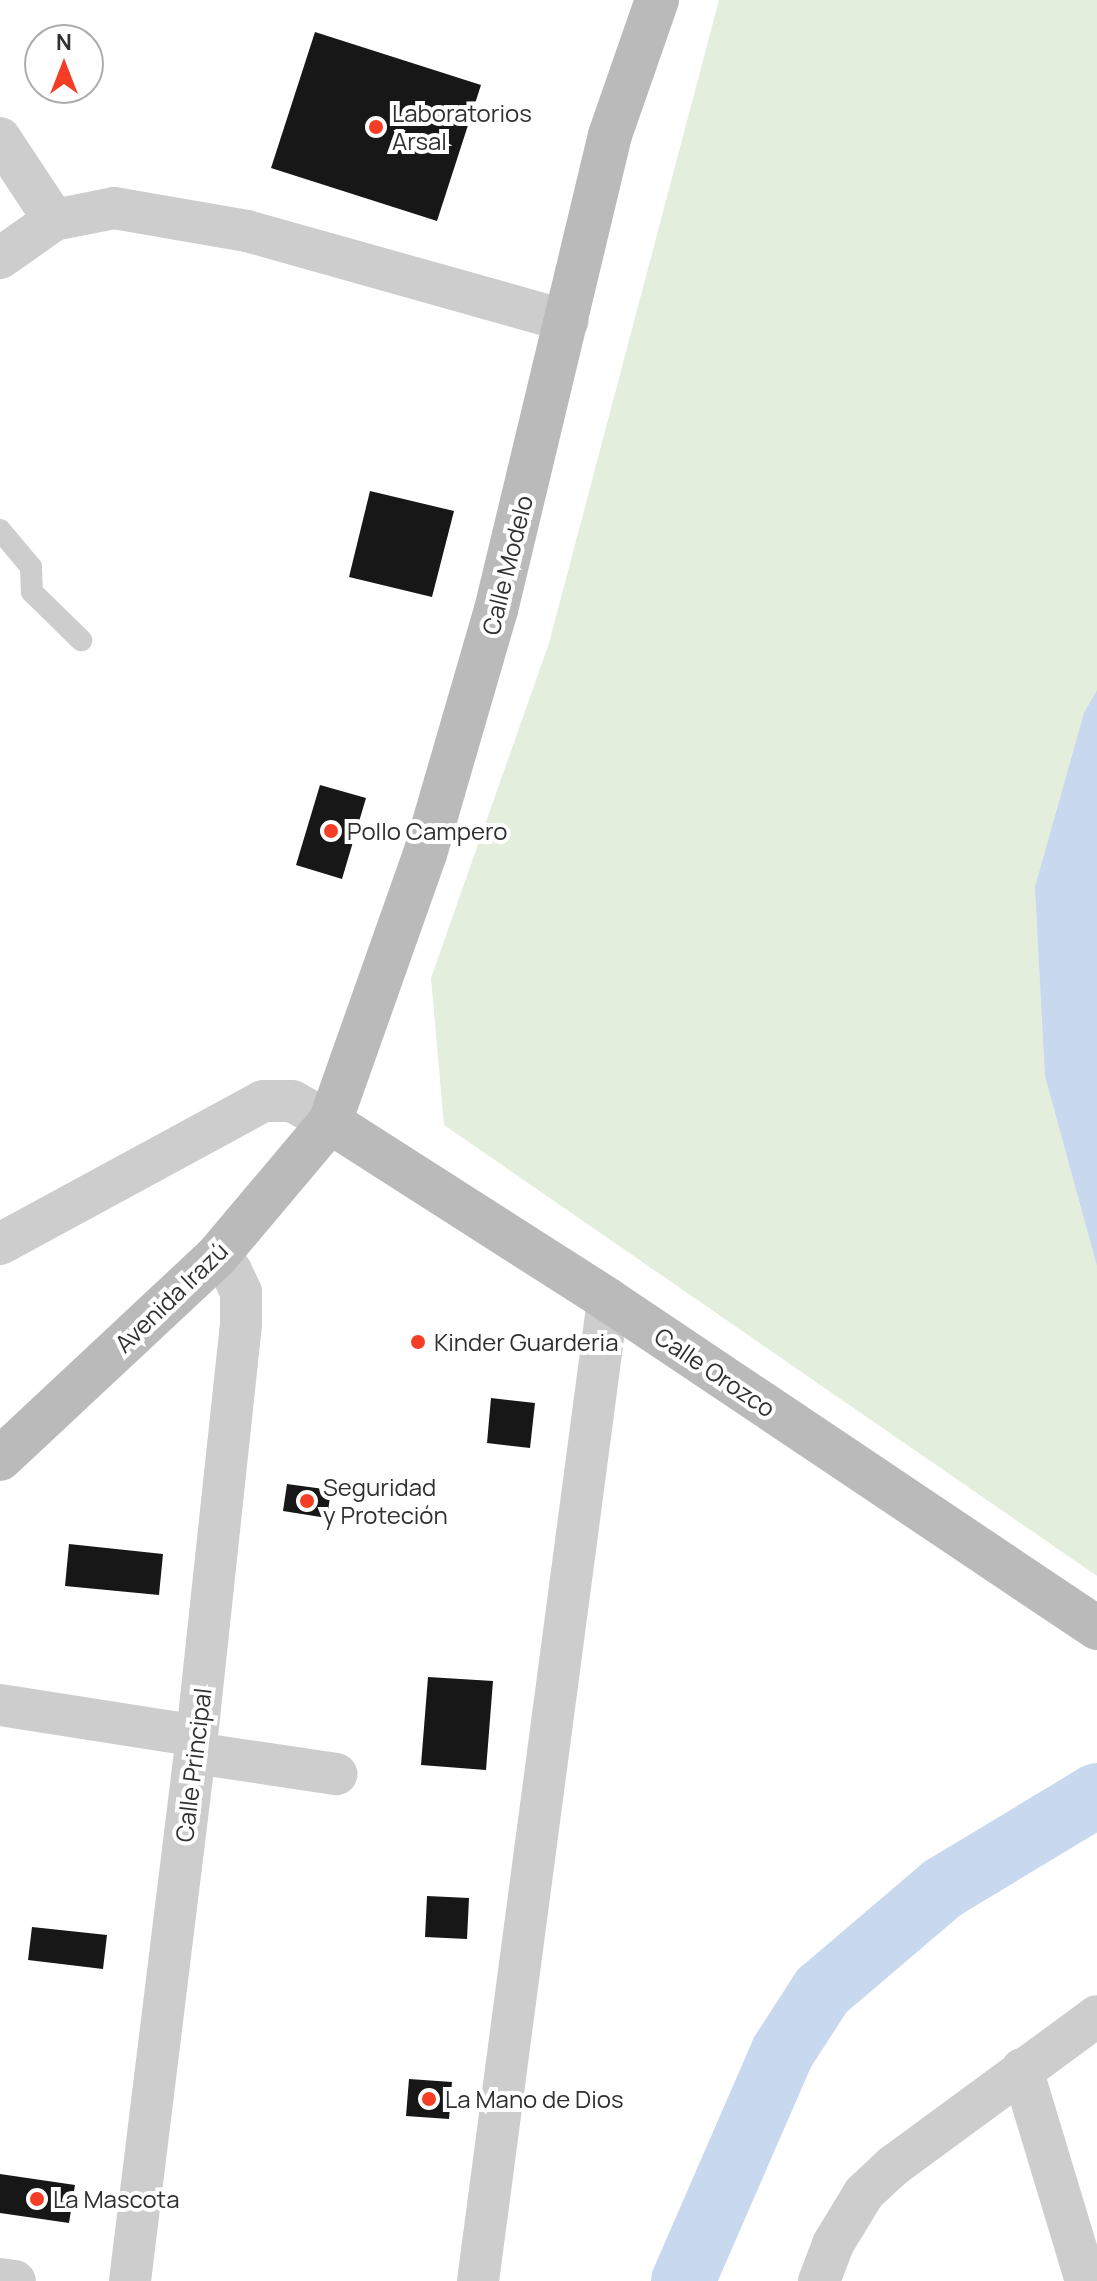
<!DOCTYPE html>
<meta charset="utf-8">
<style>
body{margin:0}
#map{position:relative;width:1097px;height:2281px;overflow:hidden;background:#fff;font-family:Manrope,sans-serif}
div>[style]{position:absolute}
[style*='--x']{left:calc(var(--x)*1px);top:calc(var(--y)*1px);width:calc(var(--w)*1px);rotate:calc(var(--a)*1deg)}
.green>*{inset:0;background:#e3eedd}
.water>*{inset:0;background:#c8d8ef}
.river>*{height:64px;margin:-32px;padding:0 32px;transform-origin:32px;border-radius:32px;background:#c8d8ef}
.building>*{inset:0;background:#171717}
.lane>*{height:22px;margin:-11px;padding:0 11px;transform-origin:11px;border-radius:11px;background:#cdcdcd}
.street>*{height:42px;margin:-21px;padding:0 21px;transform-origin:21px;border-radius:21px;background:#cdcdcd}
.secondary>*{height:44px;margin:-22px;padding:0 22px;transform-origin:22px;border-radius:22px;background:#bababa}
.dots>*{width:22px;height:22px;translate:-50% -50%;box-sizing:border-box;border:4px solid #fff;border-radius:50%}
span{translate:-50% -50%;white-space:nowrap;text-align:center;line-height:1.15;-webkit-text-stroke:8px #fff;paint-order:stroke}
.poi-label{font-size:24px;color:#303030}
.left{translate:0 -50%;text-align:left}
.street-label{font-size:24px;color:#303030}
.north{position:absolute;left:24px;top:24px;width:80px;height:80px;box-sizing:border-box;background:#fff;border:2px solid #acacac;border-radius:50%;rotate:0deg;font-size:22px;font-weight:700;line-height:32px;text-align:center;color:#303030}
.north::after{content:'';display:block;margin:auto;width:28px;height:36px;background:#f33d25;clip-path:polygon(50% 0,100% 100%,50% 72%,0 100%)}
</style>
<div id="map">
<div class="green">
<div style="clip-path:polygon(719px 0,1097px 0,1097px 1576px,444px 1125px,431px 978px,549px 643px)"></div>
</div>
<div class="water">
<div style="clip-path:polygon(1097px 690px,1097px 1266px,1045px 1076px,1035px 887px,1084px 713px)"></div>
</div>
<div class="river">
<div style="--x:683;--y:2281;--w:249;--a:-66.5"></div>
<div style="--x:782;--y:2053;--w:74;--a:-57.2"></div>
<div style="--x:822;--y:1991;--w:159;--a:-40.4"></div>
<div style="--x:943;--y:1888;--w:180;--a:-31.1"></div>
</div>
<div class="building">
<div style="clip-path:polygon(315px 32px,481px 85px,437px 221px,271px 168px)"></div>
<div style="clip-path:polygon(370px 491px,454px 511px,432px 597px,349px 577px)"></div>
<div style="clip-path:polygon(320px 785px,366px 798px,342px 879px,296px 865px)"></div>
<div style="clip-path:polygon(491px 1398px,535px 1403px,530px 1448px,487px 1443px)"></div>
<div style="clip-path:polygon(287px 1484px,331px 1490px,327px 1518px,283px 1511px)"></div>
<div style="clip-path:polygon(69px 1544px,163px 1554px,159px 1595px,65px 1586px)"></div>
<div style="clip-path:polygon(428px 1677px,493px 1681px,486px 1770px,421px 1765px)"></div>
<div style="clip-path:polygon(427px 1896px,469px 1898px,467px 1939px,425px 1937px)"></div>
<div style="clip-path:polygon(32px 1927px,107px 1935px,103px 1969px,28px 1960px)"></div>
<div style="clip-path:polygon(409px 2079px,452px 2082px,449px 2119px,406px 2116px)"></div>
<div style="clip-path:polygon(0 2174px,75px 2185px,69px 2223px,0 2213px)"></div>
</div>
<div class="lane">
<div style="--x:0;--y:530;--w:48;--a:50"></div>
<div style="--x:31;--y:567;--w:25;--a:88"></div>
<div style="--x:32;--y:592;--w:69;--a:44.4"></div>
</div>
<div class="street">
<div style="--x:0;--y:138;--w:98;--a:56.6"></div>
<div style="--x:0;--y:258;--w:66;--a:-35.1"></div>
<div style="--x:54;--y:220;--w:61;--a:-11.3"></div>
<div style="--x:114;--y:208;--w:135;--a:9.8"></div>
<div style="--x:247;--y:231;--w:333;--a:15.7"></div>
<div style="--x:0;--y:1244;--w:299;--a:-28.5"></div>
<div style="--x:263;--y:1101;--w:29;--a:0"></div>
<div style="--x:292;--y:1101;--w:43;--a:28.9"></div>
<div style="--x:0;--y:1705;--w:199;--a:8.9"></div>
<div style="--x:195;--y:1753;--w:143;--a:8.5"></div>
<div style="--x:1022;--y:2069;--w:221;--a:73.2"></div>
<div style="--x:0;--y:2279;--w:15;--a:8"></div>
<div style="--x:130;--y:2281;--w:549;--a:-82.99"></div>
<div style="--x:197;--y:1736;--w:415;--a:-83.9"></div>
<div style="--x:241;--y:1323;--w:31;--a:-90"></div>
<div style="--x:241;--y:1292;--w:23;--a:-115"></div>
<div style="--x:231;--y:1271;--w:21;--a:-133"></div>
<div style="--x:478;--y:2281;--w:990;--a:-82.45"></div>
<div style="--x:819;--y:2281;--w:40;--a:-69"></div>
<div style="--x:833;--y:2244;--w:60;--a:-58.7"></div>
<div style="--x:864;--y:2193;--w:40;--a:-43"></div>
<div style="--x:893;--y:2166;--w:253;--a:-36.3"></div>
</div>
<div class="secondary">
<div style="--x:330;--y:1122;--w:330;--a:32.6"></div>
<div style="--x:608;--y:1300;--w:589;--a:33.85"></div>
<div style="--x:0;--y:1459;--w:297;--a:-43.1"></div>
<div style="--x:217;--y:1256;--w:175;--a:-49.9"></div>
<div style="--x:330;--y:1122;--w:284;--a:-70.5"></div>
<div style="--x:425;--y:854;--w:254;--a:-73.8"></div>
<div style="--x:496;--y:610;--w:488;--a:-76.5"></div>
<div style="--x:610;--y:135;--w:143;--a:-70.8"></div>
</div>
<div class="dots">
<div style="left:376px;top:127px;background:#f33d25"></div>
<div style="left:331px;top:831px;background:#f33d25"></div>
<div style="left:418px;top:1342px;background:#f33d25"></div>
<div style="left:307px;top:1501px;background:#f33d25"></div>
<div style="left:429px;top:2099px;background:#f33d25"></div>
<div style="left:37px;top:2199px;background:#f33d25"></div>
</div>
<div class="poi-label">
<span class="left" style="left:392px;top:127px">Laboratorios<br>Arsal</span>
<span class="left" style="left:347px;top:831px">Pollo Campero</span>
<span class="left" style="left:434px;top:1342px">Kinder Guarderia</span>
<span class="left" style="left:323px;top:1501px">Seguridad<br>y Proteción</span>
<span class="left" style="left:445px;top:2099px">La Mano de Dios</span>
<span class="left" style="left:53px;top:2199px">La Mascota</span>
</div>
<div class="street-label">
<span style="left:507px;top:565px;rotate:-76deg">Calle Modelo</span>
<span style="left:171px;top:1297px;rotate:-44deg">Avenida Irazú</span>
<span style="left:715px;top:1372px;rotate:34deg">Calle Orozco</span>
<span style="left:193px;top:1765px;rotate:-83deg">Calle Principal</span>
</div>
<div class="north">N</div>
</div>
